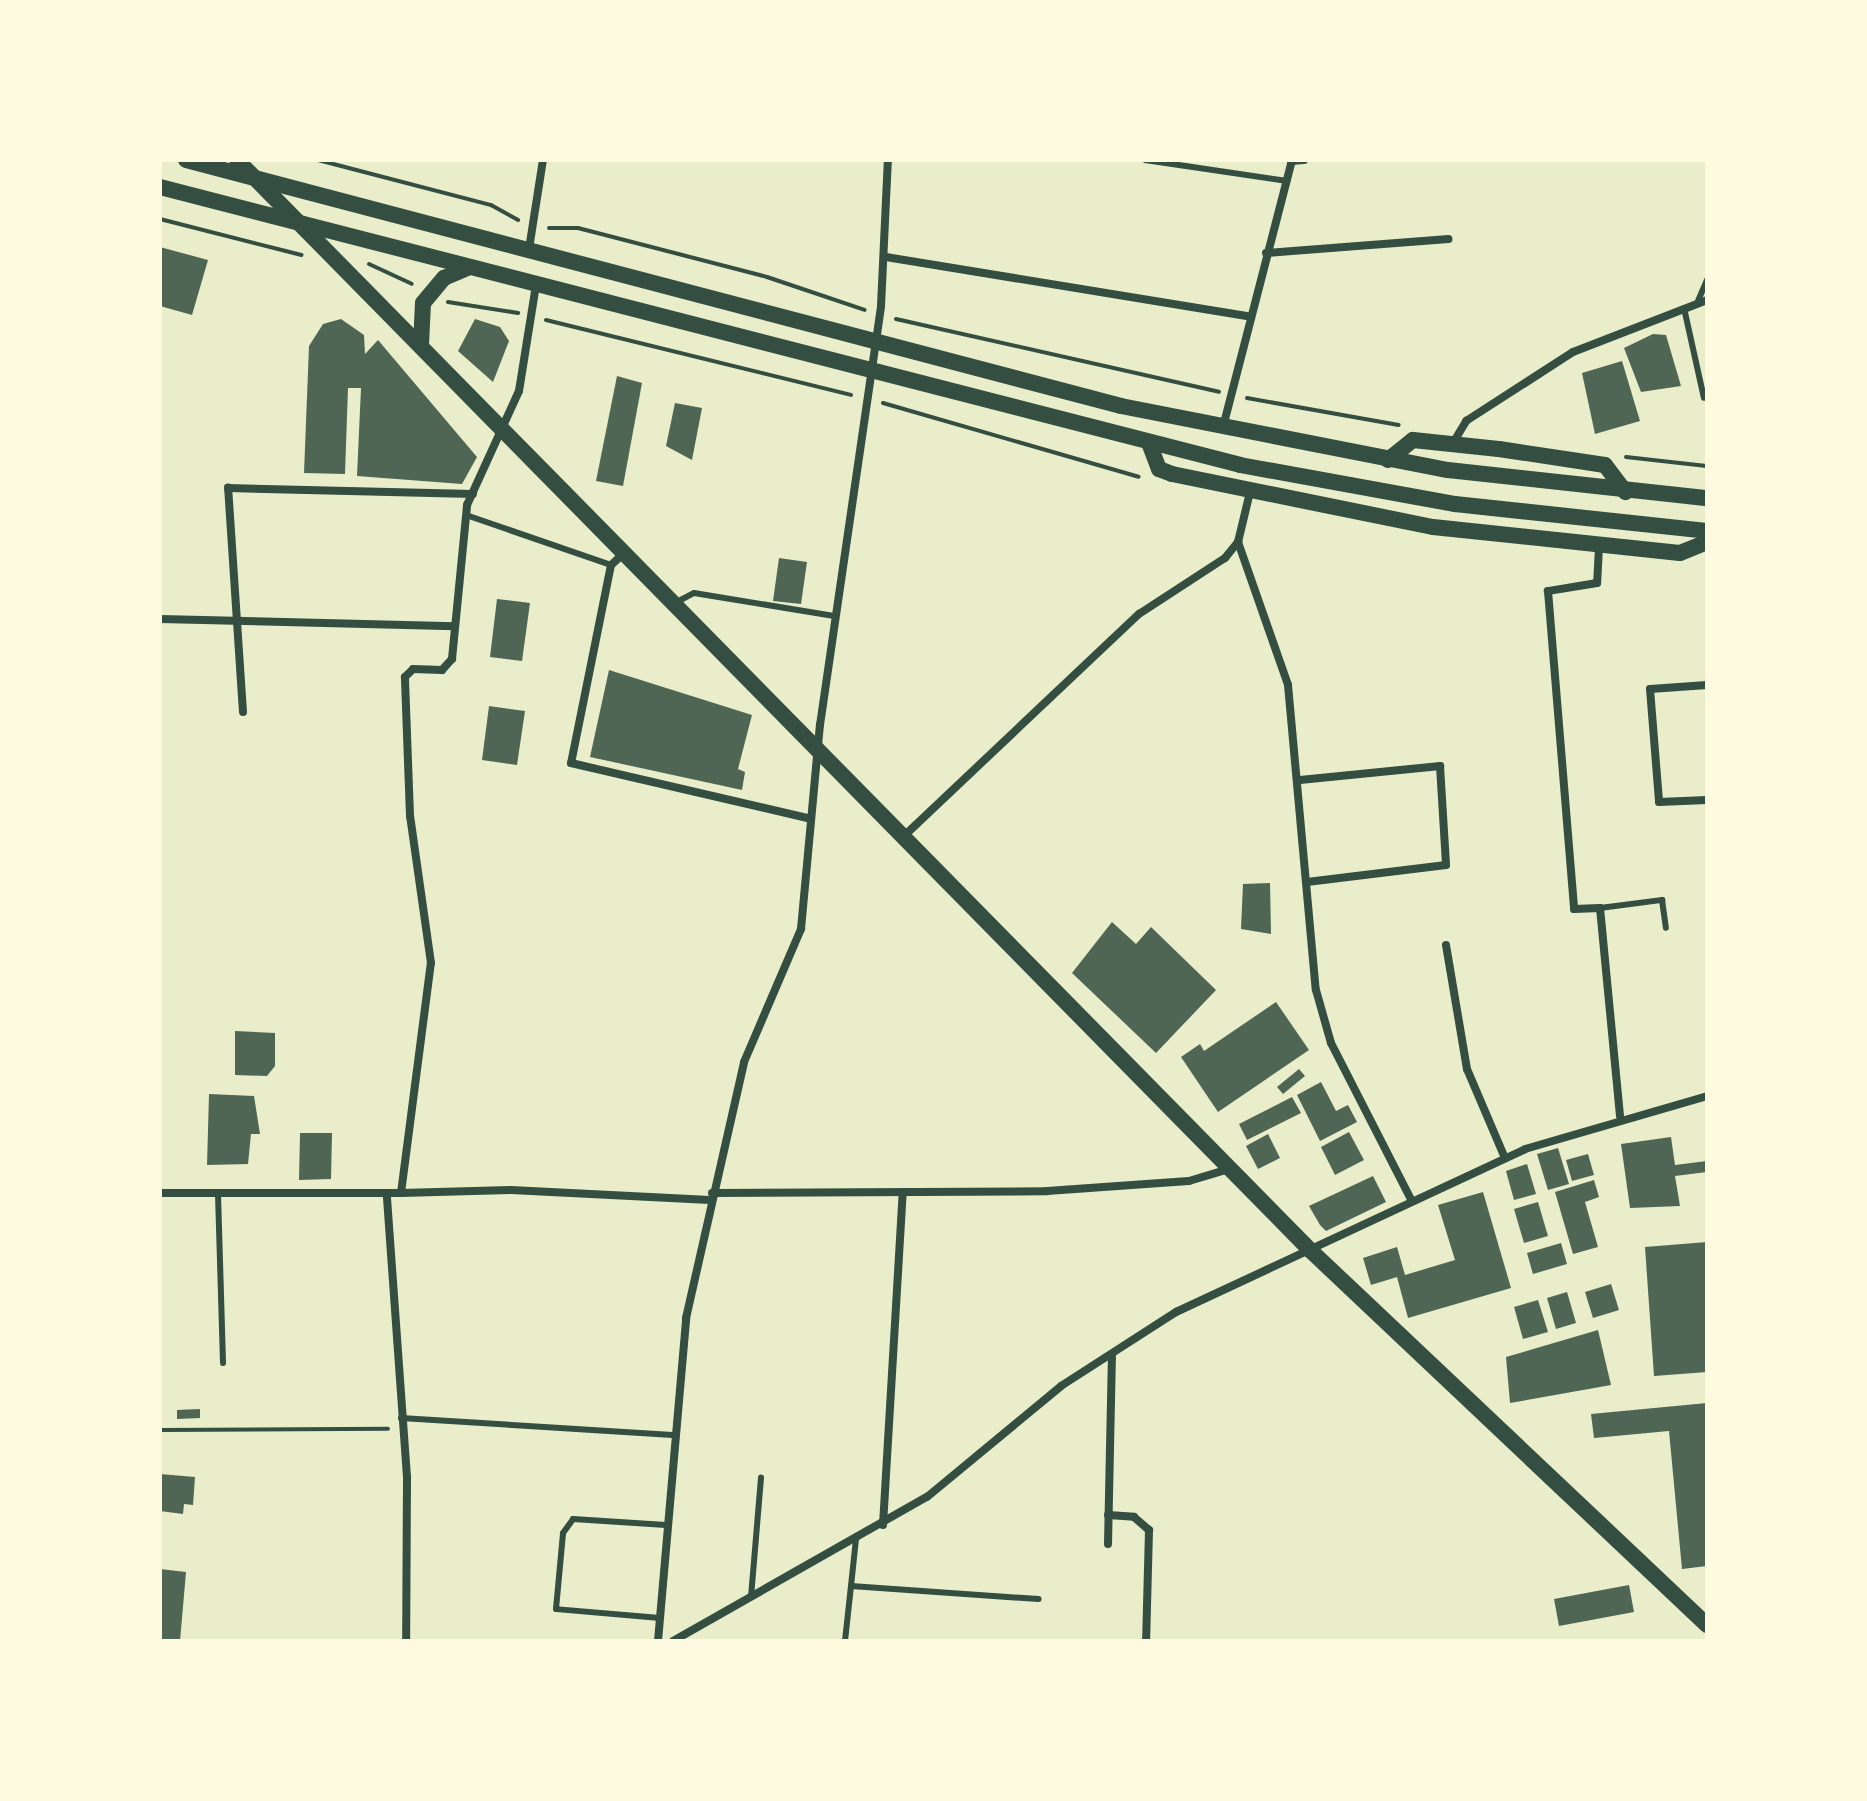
<!DOCTYPE html>
<style>
body{margin:0}
#map{position:relative;width:1867px;height:1801px;overflow:hidden;background:#e9edc9;font-family:Rubik,sans-serif}
div>[style]{position:absolute}
[style*='--x']{left:calc(var(--x)*1px);top:calc(var(--y)*1px);width:calc(var(--w)*1px);rotate:calc(var(--a)*1deg)}
.building>*{inset:0;background:#4f6655}
.path>*{height:4px;margin:-2px;padding:0 2px;transform-origin:2px;border-radius:2px;background:#344e41}
.service>*{height:6px;margin:-3px;padding:0 3px;transform-origin:3px;border-radius:3px;background:#344e41}
.minor>*{height:8px;margin:-4px;padding:0 4px;transform-origin:4px;border-radius:4px;background:#344e41}
.secondary>*{height:16px;margin:-8px;padding:0 8px;transform-origin:8px;border-radius:8px;background:#344e41}
span{translate:-50% -50%;white-space:nowrap;text-align:center;line-height:1.15;-webkit-text-stroke:6px #fefae0;paint-order:stroke}
.frame{position:absolute;inset:0;border:162px solid #fefae0;pointer-events:none}
</style>
<div id="map">
<div class="building">
<div style="clip-path:polygon(160px 247px,208px 260px,192px 315px,160px 306px)"></div>
<div style="clip-path:polygon(341px 319px,364px 335px,365px 354px,378px 340px,477px 457px,462px 484px,357px 476px,361px 388px,348px 388px,345px 474px,304px 473px,309px 346px,323px 324px)"></div>
<div style="clip-path:polygon(475px 319px,500px 327px,509px 341px,493px 382px,458px 351px)"></div>
<div style="clip-path:polygon(1653px 334px,1666px 335px,1681px 386px,1641px 392px,1624px 348px)"></div>
<div style="clip-path:polygon(1622px 361px,1640px 421px,1595px 434px,1582px 373px)"></div>
<div style="clip-path:polygon(617px 376px,642px 383px,623px 486px,596px 481px)"></div>
<div style="clip-path:polygon(675px 403px,702px 408px,692px 460px,666px 446px)"></div>
<div style="clip-path:polygon(779px 558px,807px 562px,801px 604px,773px 601px)"></div>
<div style="clip-path:polygon(497px 599px,530px 603px,522px 661px,490px 657px)"></div>
<div style="clip-path:polygon(609px 670px,752px 715px,738px 769px,745px 772px,742px 790px,590px 757px)"></div>
<div style="clip-path:polygon(489px 706px,525px 711px,517px 765px,482px 760px)"></div>
<div style="clip-path:polygon(1270px 883px,1271px 934px,1241px 929px,1243px 884px)"></div>
<div style="clip-path:polygon(1112px 922px,1136px 944px,1151px 927px,1216px 990px,1156px 1053px,1072px 973px)"></div>
<div style="clip-path:polygon(1276px 1002px,1309px 1050px,1218px 1112px,1181px 1057px,1200px 1044px,1204px 1051px)"></div>
<div style="clip-path:polygon(235px 1031px,275px 1033px,275px 1066px,267px 1076px,235px 1075px)"></div>
<div style="clip-path:polygon(1299px 1069px,1305px 1076px,1283px 1094px,1277px 1087px)"></div>
<div style="clip-path:polygon(1321px 1082px,1336px 1111px,1348px 1105px,1357px 1122px,1320px 1141px,1297px 1095px)"></div>
<div style="clip-path:polygon(209px 1094px,254px 1096px,260px 1134px,251px 1134px,248px 1164px,207px 1165px)"></div>
<div style="clip-path:polygon(1292px 1097px,1301px 1113px,1247px 1140px,1239px 1124px)"></div>
<div style="clip-path:polygon(1349px 1132px,1364px 1160px,1335px 1175px,1321px 1147px)"></div>
<div style="clip-path:polygon(300px 1133px,332px 1133px,331px 1179px,299px 1180px)"></div>
<div style="clip-path:polygon(1268px 1134px,1280px 1158px,1258px 1169px,1246px 1146px)"></div>
<div style="clip-path:polygon(1671px 1137px,1675px 1165px,1707px 1161px,1707px 1172px,1675px 1176px,1680px 1206px,1630px 1208px,1621px 1144px)"></div>
<div style="clip-path:polygon(1558px 1148px,1569px 1184px,1548px 1190px,1537px 1154px)"></div>
<div style="clip-path:polygon(1588px 1154px,1594px 1175px,1572px 1181px,1566px 1160px)"></div>
<div style="clip-path:polygon(1527px 1164px,1536px 1194px,1514px 1200px,1506px 1171px)"></div>
<div style="clip-path:polygon(1373px 1176px,1386px 1202px,1326px 1231px,1320px 1225px,1309px 1206px)"></div>
<div style="clip-path:polygon(1594px 1180px,1599px 1197px,1585px 1202px,1598px 1247px,1573px 1254px,1555px 1192px)"></div>
<div style="clip-path:polygon(1483px 1192px,1511px 1288px,1408px 1318px,1397px 1277px,1371px 1285px,1363px 1258px,1397px 1247px,1405px 1275px,1455px 1260px,1438px 1205px)"></div>
<div style="clip-path:polygon(1538px 1202px,1548px 1236px,1524px 1243px,1514px 1209px)"></div>
<div style="clip-path:polygon(1707px 1242px,1707px 1372px,1654px 1376px,1645px 1247px)"></div>
<div style="clip-path:polygon(1561px 1243px,1567px 1264px,1533px 1274px,1527px 1253px)"></div>
<div style="clip-path:polygon(1611px 1284px,1619px 1310px,1593px 1318px,1585px 1292px)"></div>
<div style="clip-path:polygon(1567px 1292px,1576px 1323px,1556px 1329px,1547px 1298px)"></div>
<div style="clip-path:polygon(1538px 1300px,1548px 1332px,1523px 1339px,1514px 1307px)"></div>
<div style="clip-path:polygon(1598px 1330px,1611px 1385px,1510px 1403px,1506px 1357px)"></div>
<div style="clip-path:polygon(1707px 1403px,1707px 1566px,1682px 1569px,1669px 1431px,1594px 1438px,1591px 1414px)"></div>
<div style="clip-path:polygon(200px 1409px,200px 1418px,177px 1419px,177px 1410px)"></div>
<div style="clip-path:polygon(160px 1474px,195px 1477px,193px 1505px,184px 1504px,183px 1514px,160px 1511px)"></div>
<div style="clip-path:polygon(160px 1569px,186px 1572px,180px 1641px,160px 1641px)"></div>
<div style="clip-path:polygon(1629px 1585px,1634px 1612px,1559px 1626px,1554px 1599px)"></div>
</div>
<div class="path">
<div style="--x:318;--y:160;--w:179;--a:14.6"></div>
<div style="--x:491;--y:205;--w:31;--a:29"></div>
<div style="--x:160;--y:219;--w:146;--a:14.3"></div>
<div style="--x:549;--y:228;--w:29;--a:0"></div>
<div style="--x:578;--y:228;--w:195;--a:14.5"></div>
<div style="--x:767;--y:277;--w:103;--a:18.6"></div>
<div style="--x:369;--y:264;--w:47;--a:24.9"></div>
<div style="--x:448;--y:302;--w:71;--a:8.9"></div>
<div style="--x:896;--y:319;--w:331;--a:12.7"></div>
<div style="--x:546;--y:320;--w:314;--a:13.8"></div>
<div style="--x:1247;--y:398;--w:154;--a:10.1"></div>
<div style="--x:883;--y:403;--w:266;--a:16.1"></div>
<div style="--x:1626;--y:457;--w:81;--a:6.3"></div>
<div style="--x:160;--y:1430;--w:228;--a:-0.3"></div>
</div>
<div class="service">
<div style="--x:1145;--y:160;--w:144;--a:8.4"></div>
<div style="--x:1698;--y:301;--w:23;--a:-67"></div>
<div style="--x:1684;--y:308;--w:92;--a:77.5"></div>
<div style="--x:466;--y:515;--w:153;--a:19"></div>
<div style="--x:675;--y:603;--w:21;--a:-28"></div>
<div style="--x:694;--y:593;--w:142;--a:9.3"></div>
<div style="--x:1600;--y:908;--w:63;--a:-7.4"></div>
<div style="--x:1662;--y:900;--w:28;--a:82"></div>
<div style="--x:218;--y:1194;--w:169;--a:88.3"></div>
<div style="--x:401;--y:1418;--w:272;--a:3.6"></div>
<div style="--x:856;--y:1539;--w:47;--a:96.1"></div>
<div style="--x:851;--y:1586;--w:188;--a:4"></div>
<div style="--x:751;--y:1597;--w:120;--a:-85.2"></div>
<div style="--x:660;--y:1618;--w:104;--a:-175.1"></div>
<div style="--x:556;--y:1609;--w:76;--a:-84.7"></div>
<div style="--x:563;--y:1533;--w:17;--a:-54"></div>
<div style="--x:573;--y:1519;--w:93;--a:3.7"></div>
<div style="--x:845;--y:1641;--w:55;--a:-83.8"></div>
</div>
<div class="minor">
<div style="--x:1291;--y:161;--w:13;--a:-4"></div>
<div style="--x:529;--y:249;--w:90;--a:-81.1"></div>
<div style="--x:1266;--y:253;--w:183;--a:-4.4"></div>
<div style="--x:886;--y:257;--w:367;--a:9.3"></div>
<div style="--x:1223;--y:427;--w:276;--a:-75.5"></div>
<div style="--x:1453;--y:443;--w:26;--a:-59"></div>
<div style="--x:1466;--y:421;--w:127;--a:-32.8"></div>
<div style="--x:1573;--y:352;--w:144;--a:-21.2"></div>
<div style="--x:1238;--y:542;--w:151;--a:70.7"></div>
<div style="--x:1288;--y:685;--w:306;--a:84.8"></div>
<div style="--x:1316;--y:990;--w:55;--a:74.2"></div>
<div style="--x:1331;--y:1043;--w:178;--a:62.9"></div>
<div style="--x:1599;--y:547;--w:36;--a:93"></div>
<div style="--x:1597;--y:583;--w:50;--a:170.7"></div>
<div style="--x:1548;--y:591;--w:319;--a:85.3"></div>
<div style="--x:1574;--y:909;--w:26;--a:-2"></div>
<div style="--x:1600;--y:908;--w:209;--a:84.5"></div>
<div style="--x:623;--y:554;--w:16;--a:137"></div>
<div style="--x:611;--y:565;--w:202;--a:101.4"></div>
<div style="--x:571;--y:763;--w:246;--a:13.1"></div>
<div style="--x:160;--y:619;--w:295;--a:1.4"></div>
<div style="--x:1707;--y:685;--w:57;--a:176"></div>
<div style="--x:1650;--y:689;--w:113;--a:85.4"></div>
<div style="--x:1659;--y:802;--w:48;--a:-2.4"></div>
<div style="--x:243;--y:712;--w:225;--a:-93.8"></div>
<div style="--x:228;--y:488;--w:245;--a:1.4"></div>
<div style="--x:1300;--y:780;--w:141;--a:-5.7"></div>
<div style="--x:1440;--y:766;--w:99;--a:86.5"></div>
<div style="--x:1446;--y:865;--w:140;--a:173"></div>
<div style="--x:904;--y:836;--w:323;--a:-43.4"></div>
<div style="--x:1139;--y:614;--w:103;--a:-33.1"></div>
<div style="--x:1225;--y:558;--w:21;--a:-51"></div>
<div style="--x:1238;--y:542;--w:51;--a:-76.5"></div>
<div style="--x:1446;--y:945;--w:126;--a:80.4"></div>
<div style="--x:1467;--y:1069;--w:97;--a:66.9"></div>
<div style="--x:160;--y:1193;--w:241;--a:0"></div>
<div style="--x:401;--y:1193;--w:232;--a:-82.6"></div>
<div style="--x:431;--y:963;--w:148;--a:-98.1"></div>
<div style="--x:410;--y:816;--w:139;--a:-92.1"></div>
<div style="--x:405;--y:677;--w:11;--a:-45"></div>
<div style="--x:413;--y:669;--w:29;--a:2"></div>
<div style="--x:442;--y:670;--w:15;--a:-48"></div>
<div style="--x:452;--y:659;--w:155;--a:-84.4"></div>
<div style="--x:467;--y:505;--w:125;--a:-65.5"></div>
<div style="--x:519;--y:391;--w:107;--a:-80.9"></div>
<div style="--x:401;--y:1193;--w:110;--a:-1.6"></div>
<div style="--x:511;--y:1190;--w:199;--a:2.9"></div>
<div style="--x:712;--y:1193;--w:335;--a:-0.3"></div>
<div style="--x:1047;--y:1191;--w:142;--a:-4"></div>
<div style="--x:1189;--y:1181;--w:42;--a:-16.7"></div>
<div style="--x:387;--y:1198;--w:280;--a:85.9"></div>
<div style="--x:407;--y:1477;--w:164;--a:90.3"></div>
<div style="--x:1108;--y:1515;--w:26;--a:4"></div>
<div style="--x:1134;--y:1517;--w:20;--a:41"></div>
<div style="--x:1149;--y:1530;--w:111;--a:91.5"></div>
<div style="--x:883;--y:1525;--w:333;--a:-86.6"></div>
<div style="--x:1108;--y:1544;--w:189;--a:-88.8"></div>
<div style="--x:658;--y:1641;--w:324;--a:-85"></div>
<div style="--x:686;--y:1318;--w:262;--a:-77.2"></div>
<div style="--x:744;--y:1062;--w:145;--a:-66.8"></div>
<div style="--x:801;--y:929;--w:205;--a:-84.7"></div>
<div style="--x:820;--y:725;--w:423;--a:-81.7"></div>
<div style="--x:881;--y:306;--w:146;--a:-87.3"></div>
<div style="--x:673;--y:1641;--w:292;--a:-29.6"></div>
<div style="--x:927;--y:1497;--w:174;--a:-39.6"></div>
<div style="--x:1061;--y:1386;--w:137;--a:-32.8"></div>
<div style="--x:1176;--y:1312;--w:385;--a:-25"></div>
<div style="--x:1525;--y:1149;--w:190;--a:-16.2"></div>
</div>
<div class="secondary">
<div style="--x:186;--y:160;--w:967;--a:14.74"></div>
<div style="--x:1121;--y:406;--w:333;--a:11.1"></div>
<div style="--x:1448;--y:470;--w:261;--a:6.2"></div>
<div style="--x:237;--y:160;--w:1530;--a:45.45"></div>
<div style="--x:1310;--y:1250;--w:546;--a:43.37"></div>
<div style="--x:160;--y:187;--w:1115;--a:14.43"></div>
<div style="--x:1240;--y:465;--w:219;--a:10.3"></div>
<div style="--x:1455;--y:504;--w:253;--a:6.1"></div>
<div style="--x:421;--y:345;--w:42;--a:-87.3"></div>
<div style="--x:423;--y:303;--w:33;--a:-50"></div>
<div style="--x:444;--y:278;--w:25;--a:-23"></div>
<div style="--x:1149;--y:443;--w:28;--a:69"></div>
<div style="--x:1159;--y:469;--w:14;--a:21"></div>
<div style="--x:1172;--y:474;--w:266;--a:11.5"></div>
<div style="--x:1433;--y:527;--w:248;--a:6"></div>
<div style="--x:1680;--y:553;--w:29;--a:-22"></div>
<div style="--x:1388;--y:460;--w:32;--a:-39"></div>
<div style="--x:1413;--y:440;--w:86;--a:6"></div>
<div style="--x:1499;--y:449;--w:107;--a:8.6"></div>
<div style="--x:1605;--y:465;--w:34;--a:53"></div>
</div>
<div class="frame"></div>
</div>
